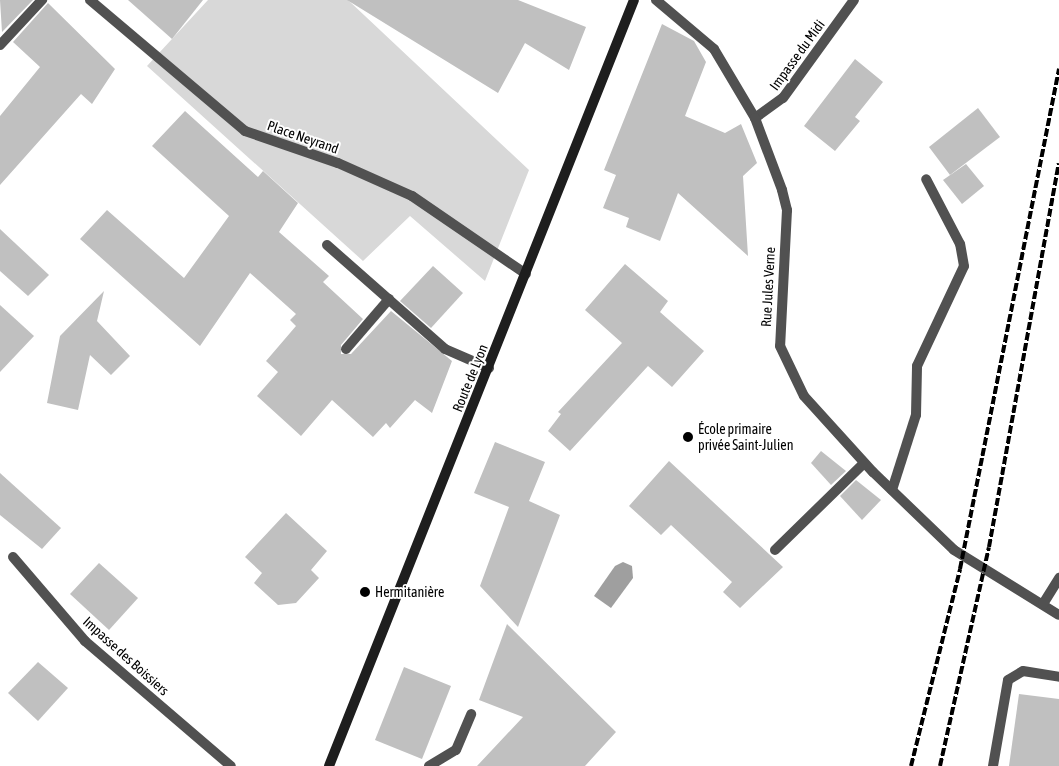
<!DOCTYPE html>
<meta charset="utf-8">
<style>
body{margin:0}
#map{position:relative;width:1059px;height:766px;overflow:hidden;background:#fff;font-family:"Asap Condensed",sans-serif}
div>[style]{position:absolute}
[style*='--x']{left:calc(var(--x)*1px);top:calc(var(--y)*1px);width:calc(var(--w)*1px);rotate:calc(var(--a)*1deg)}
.green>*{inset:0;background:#d8d8d8}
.water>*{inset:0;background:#9f9f9f}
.building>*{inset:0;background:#c0c0c0}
.lane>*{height:10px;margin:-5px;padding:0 5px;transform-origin:5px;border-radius:5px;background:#515151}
.street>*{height:10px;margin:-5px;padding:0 5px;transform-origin:5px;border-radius:5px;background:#515151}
.secondary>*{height:10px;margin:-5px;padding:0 5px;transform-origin:5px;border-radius:5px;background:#1e1e1e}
.rail>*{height:4px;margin-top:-2px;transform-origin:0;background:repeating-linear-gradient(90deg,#000 0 8px,transparent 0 10.5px)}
.dots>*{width:14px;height:14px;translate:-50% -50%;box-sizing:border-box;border:2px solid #fff;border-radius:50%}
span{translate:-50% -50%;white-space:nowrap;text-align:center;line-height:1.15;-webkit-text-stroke:4px #fff;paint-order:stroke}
.street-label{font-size:14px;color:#000}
.poi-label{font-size:14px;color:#000}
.left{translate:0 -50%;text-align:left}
</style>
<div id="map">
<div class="green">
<div style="clip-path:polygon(208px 0,348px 0,529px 170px,485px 281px,410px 216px,363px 261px,147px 66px)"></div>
</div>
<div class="water">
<div style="clip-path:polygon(623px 562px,632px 566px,633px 578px,611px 608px,594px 596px,615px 566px)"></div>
</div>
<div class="building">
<div style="clip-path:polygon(0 0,33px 0,2px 32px)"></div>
<div style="clip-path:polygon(128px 0,203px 0,172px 39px)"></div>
<div style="clip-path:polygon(347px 0,518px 0,586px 27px,569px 70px,525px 43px,498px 93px)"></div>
<div style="clip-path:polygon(48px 3px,115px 69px,92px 104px,81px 94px,0 185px,0 116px,40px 67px,13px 42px)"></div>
<div style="clip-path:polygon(662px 24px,694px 41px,706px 62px,685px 116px,725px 133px,741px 124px,757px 163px,743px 176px,748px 256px,678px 193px,660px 241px,626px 227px,629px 218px,603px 208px,616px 175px,604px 170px)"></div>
<div style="clip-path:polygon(855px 59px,883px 82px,855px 117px,860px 121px,835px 151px,804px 126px)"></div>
<div style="clip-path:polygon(978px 108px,1000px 137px,950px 175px,929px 147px)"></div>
<div style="clip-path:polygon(185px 111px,258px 177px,263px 171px,298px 203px,279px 232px,329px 276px,323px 282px,363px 319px,341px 345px,341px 354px,351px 354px,391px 311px,452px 361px,432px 413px,415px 400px,390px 428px,386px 423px,373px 437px,332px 400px,301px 436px,257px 396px,278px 372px,266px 361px,296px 326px,290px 320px,296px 314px,250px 273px,200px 346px,80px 239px,107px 210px,184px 278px,229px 216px,152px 146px)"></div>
<div style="clip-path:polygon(966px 164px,984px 186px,962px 204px,943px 180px)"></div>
<div style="clip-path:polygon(0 229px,49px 275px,28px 296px,0 271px)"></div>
<div style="clip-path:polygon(625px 264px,668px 301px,660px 312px,704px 351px,672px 387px,648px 366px,570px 451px,548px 431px,561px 414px,558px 412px,622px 343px,585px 310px)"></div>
<div style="clip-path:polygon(433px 266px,463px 293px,431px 328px,400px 301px)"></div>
<div style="clip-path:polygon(104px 291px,97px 321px,130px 356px,111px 375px,90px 355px,78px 410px,47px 403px,60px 336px)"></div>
<div style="clip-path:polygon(0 305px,34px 336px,0 372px)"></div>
<div style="clip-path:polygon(495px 442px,545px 462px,529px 501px,560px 515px,518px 627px,480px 586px,509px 507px,474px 493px)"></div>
<div style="clip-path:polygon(821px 451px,846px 471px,831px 485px,811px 463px)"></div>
<div style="clip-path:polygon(669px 461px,783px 567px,740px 608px,723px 592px,732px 582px,671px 525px,661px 535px,629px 506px)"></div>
<div style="clip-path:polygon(0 473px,61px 528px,42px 549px,0 515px)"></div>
<div style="clip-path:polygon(856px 480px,881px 500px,862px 520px,840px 496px)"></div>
<div style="clip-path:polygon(286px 513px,327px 551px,311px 570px,319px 578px,296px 603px,278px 605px,254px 583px,262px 573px,245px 557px)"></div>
<div style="clip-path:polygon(99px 563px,138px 598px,109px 630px,70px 594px)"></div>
<div style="clip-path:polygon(507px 624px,616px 732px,585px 766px,477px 766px,523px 717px,479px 700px)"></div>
<div style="clip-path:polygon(38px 662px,68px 688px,38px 721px,8px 693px)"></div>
<div style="clip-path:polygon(404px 667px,451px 686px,422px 759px,375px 740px)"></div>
<div style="clip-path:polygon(1019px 694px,1059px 699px,1059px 766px,1009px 766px)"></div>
</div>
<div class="lane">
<div style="--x:755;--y:118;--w:34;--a:-36"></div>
<div style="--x:783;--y:98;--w:121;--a:-54.1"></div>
<div style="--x:327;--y:245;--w:157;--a:41.4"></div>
<div style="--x:445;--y:349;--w:48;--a:23.4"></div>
<div style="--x:346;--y:349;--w:66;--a:-49.3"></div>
<div style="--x:892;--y:490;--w:79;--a:-72.3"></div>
<div style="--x:916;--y:415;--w:49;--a:-88.8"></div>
<div style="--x:917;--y:366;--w:110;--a:-64.8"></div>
<div style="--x:964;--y:266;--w:22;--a:-100"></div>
<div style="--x:960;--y:244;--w:73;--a:-117.6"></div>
<div style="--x:775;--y:550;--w:124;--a:-44.3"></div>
<div style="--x:13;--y:557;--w:111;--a:49.4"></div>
<div style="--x:85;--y:641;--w:192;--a:40.6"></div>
<div style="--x:429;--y:766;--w:31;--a:-31"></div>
<div style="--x:456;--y:750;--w:39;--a:-67"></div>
<div style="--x:993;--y:766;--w:87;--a:-80.1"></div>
<div style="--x:1008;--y:680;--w:17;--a:-31"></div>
<div style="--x:1023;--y:671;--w:36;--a:9"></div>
</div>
<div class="street">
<div style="--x:90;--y:0;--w:203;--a:40.2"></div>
<div style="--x:245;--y:131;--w:98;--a:19"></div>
<div style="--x:338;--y:163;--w:81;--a:24"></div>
<div style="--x:412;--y:196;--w:138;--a:34.4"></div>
<div style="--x:656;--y:0;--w:76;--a:40.2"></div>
<div style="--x:714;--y:49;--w:80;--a:59.3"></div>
<div style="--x:755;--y:118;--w:77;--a:69.4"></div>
<div style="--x:782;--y:190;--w:21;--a:76"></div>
<div style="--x:787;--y:210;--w:136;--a:92.9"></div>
<div style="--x:780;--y:346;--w:55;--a:64.4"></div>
<div style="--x:804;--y:396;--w:103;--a:47.8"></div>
<div style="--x:873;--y:472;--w:112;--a:43.9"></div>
<div style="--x:954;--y:550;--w:123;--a:31.8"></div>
<div style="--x:0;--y:45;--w:62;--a:-47"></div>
<div style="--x:1043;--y:604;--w:31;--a:-58"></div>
</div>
<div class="secondary">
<div style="--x:329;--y:766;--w:824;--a:-68.29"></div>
</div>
<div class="rail">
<div style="--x:911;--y:766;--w:203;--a:-76"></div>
<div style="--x:960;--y:569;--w:510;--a:-78.8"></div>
<div style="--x:940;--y:766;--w:224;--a:-77.4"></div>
<div style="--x:989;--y:547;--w:390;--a:-79.7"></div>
</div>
<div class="dots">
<div style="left:688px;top:437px;background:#000"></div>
<div style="left:365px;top:592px;background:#000"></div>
</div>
<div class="street-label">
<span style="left:797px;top:55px;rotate:-54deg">Impasse du Midi</span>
<span style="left:303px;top:137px;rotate:19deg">Place Neyrand</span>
<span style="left:768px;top:287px;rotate:-87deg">Rue Jules Verne</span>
<span style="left:470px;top:378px;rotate:-68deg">Route de Lyon</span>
<span style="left:126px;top:656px;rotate:42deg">Impasse des Boissiers</span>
</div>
<div class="poi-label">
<span class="left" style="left:698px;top:437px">École primaire<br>privée Saint-Julien</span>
<span class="left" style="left:375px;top:592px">Hermitanière</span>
</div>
</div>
